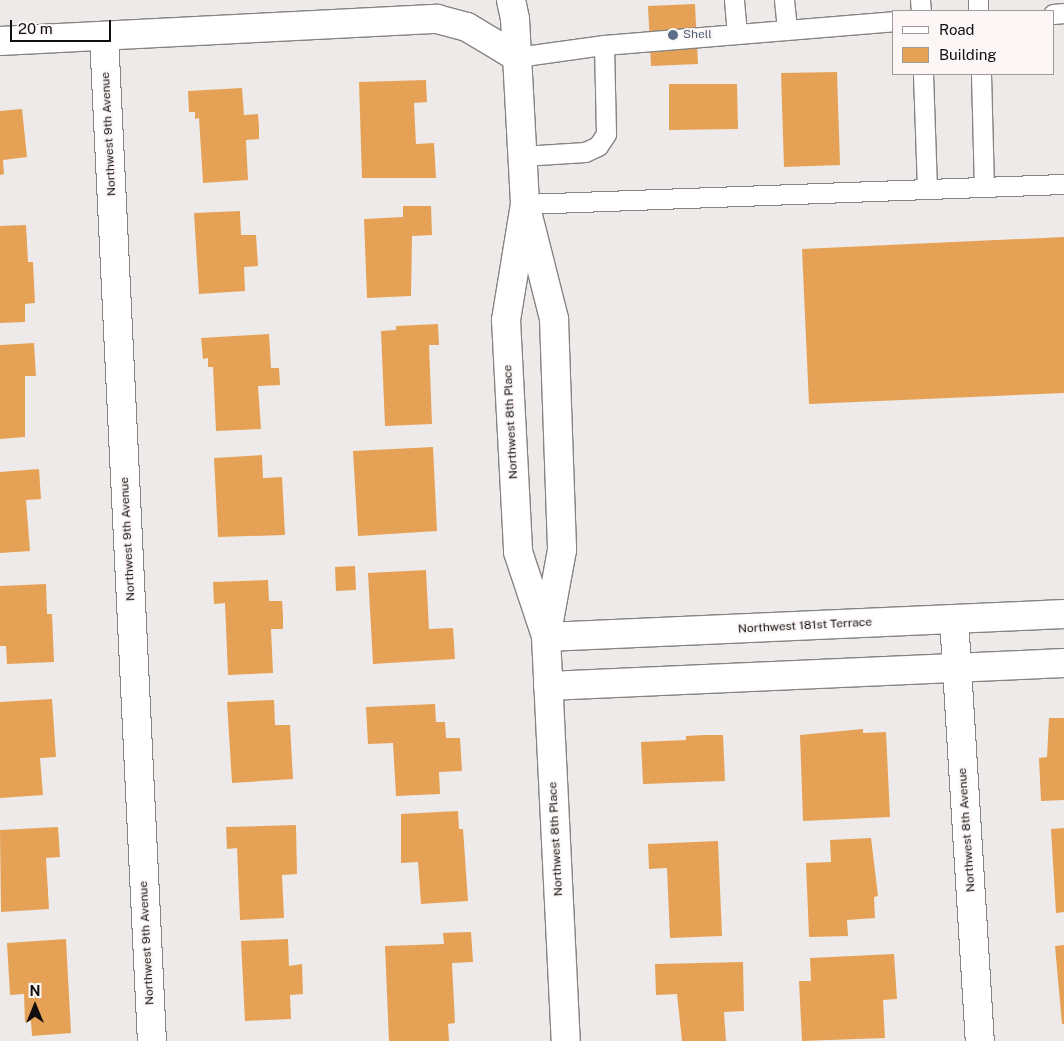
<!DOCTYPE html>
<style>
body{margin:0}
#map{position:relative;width:1064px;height:1041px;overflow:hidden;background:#eeeae9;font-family:"Public Sans",sans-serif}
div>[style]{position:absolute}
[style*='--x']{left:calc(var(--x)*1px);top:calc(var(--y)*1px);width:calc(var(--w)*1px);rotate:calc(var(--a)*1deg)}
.building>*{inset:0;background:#e5a257}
.roads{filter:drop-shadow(1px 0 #868381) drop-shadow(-1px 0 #868381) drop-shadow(0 1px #868381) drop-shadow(0 -1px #868381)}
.lane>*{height:19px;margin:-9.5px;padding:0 9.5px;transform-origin:9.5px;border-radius:9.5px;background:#fff}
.street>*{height:28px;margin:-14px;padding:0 14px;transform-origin:14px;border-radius:14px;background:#fff}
.dots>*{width:14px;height:14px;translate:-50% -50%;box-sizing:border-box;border:2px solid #fcf7f6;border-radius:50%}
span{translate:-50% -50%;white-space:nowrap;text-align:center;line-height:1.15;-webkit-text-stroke:4px #fcf7f6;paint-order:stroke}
.service-label{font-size:12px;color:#4e5e75}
.left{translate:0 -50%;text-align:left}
.street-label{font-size:12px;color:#100e0e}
.legend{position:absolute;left:892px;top:10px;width:162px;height:65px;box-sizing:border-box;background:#fcf7f6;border:1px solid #9e9a99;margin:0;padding:6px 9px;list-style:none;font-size:15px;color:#100e0e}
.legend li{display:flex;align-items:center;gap:10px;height:25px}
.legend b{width:25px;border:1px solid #9e9a99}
.north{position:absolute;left:10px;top:981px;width:50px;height:50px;-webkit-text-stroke:4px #fcf7f6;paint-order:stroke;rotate:0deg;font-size:14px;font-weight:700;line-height:20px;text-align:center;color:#100e0e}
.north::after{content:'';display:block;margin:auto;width:18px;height:22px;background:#100e0e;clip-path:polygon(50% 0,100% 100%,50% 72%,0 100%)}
.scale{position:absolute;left:10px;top:20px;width:101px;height:22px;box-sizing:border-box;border:2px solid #100e0e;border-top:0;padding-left:6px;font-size:15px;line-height:18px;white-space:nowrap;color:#100e0e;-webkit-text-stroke:4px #fcf7f6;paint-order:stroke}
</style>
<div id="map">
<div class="building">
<div style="clip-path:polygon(695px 4px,698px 64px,651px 66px,648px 6px)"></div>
<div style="clip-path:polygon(837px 72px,840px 165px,784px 167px,781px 73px)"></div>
<div style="clip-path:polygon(426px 80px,427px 102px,414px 103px,416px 144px,434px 143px,436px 178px,362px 178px,359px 82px)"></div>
<div style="clip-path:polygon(669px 84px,737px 84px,738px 129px,669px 130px)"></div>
<div style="clip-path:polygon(242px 88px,244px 115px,258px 114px,259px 127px,259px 139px,246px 140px,248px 180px,203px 183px,199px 118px,195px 119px,195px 112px,189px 112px,188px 91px)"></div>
<div style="clip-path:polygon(22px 109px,27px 157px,3px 160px,4px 174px,0 175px,0 111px)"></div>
<div style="clip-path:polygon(403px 206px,431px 206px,432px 235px,412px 236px,411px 296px,367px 298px,364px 219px,403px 217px)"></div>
<div style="clip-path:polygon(240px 211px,241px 235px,256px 235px,258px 266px,244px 267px,245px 291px,199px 294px,194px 213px)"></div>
<div style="clip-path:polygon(26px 225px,28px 262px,33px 262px,35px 303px,25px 304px,25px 322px,0 323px,0 226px)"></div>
<div style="clip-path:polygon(1064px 237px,1064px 393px,809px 404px,802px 249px)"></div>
<div style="clip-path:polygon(438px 324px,439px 345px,429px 345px,432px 424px,385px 426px,381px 331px,396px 330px,396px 326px)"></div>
<div style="clip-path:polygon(269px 334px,271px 368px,279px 368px,280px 385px,258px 386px,261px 429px,216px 431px,213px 367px,208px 367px,208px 358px,203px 359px,201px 338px)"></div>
<div style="clip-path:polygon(34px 343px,36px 376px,25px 376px,25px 437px,0 439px,0 345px)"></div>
<div style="clip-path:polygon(433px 447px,437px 531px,358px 536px,353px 451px)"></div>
<div style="clip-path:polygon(262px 455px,263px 478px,282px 477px,285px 535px,218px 537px,214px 458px)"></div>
<div style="clip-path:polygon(39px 469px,41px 499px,26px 500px,30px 551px,0 553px,0 472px)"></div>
<div style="clip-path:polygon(355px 566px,356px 590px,336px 591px,335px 567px)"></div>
<div style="clip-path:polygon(426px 570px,429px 629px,453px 628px,455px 659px,373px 664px,368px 573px)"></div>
<div style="clip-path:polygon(268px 580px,269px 601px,282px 601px,283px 615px,283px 629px,271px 629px,273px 673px,228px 675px,225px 603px,214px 604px,213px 582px)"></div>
<div style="clip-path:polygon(46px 584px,47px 614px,52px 614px,54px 662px,7px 664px,6px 646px,0 646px,0 586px)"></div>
<div style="clip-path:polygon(52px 699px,56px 757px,40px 758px,43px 795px,0 798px,0 702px)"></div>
<div style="clip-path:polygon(274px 700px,275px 725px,290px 725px,293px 779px,232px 783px,227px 702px)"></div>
<div style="clip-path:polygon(435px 704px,436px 722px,445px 722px,446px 738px,460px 738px,462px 771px,439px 772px,440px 794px,396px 796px,393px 743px,368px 744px,366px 707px)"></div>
<div style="clip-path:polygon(1049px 718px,1064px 718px,1064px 800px,1041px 801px,1039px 758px,1047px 757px)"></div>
<div style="clip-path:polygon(863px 729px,863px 733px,886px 732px,890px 817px,803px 821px,800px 735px)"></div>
<div style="clip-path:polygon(705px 735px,723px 735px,725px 781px,643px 784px,641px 742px,686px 740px,686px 736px)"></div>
<div style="clip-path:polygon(458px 811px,459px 829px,463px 829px,468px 901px,421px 904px,418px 862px,401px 863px,401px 814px)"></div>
<div style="clip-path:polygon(296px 825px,297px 874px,282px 875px,284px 918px,240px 920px,237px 848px,227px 849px,226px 827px)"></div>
<div style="clip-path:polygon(58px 827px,60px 857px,46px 858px,49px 909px,1px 912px,0 830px)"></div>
<div style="clip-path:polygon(1064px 828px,1064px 912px,1056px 913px,1051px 829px)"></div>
<div style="clip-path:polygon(871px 838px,878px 896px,874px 897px,875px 918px,847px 920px,848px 936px,809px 937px,806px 863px,831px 862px,830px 840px)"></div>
<div style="clip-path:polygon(718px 841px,722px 936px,670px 938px,667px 868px,649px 869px,648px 844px)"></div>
<div style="clip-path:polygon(471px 932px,473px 962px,452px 963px,455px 1023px,448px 1024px,449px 1041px,389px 1041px,385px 946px,444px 944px,443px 933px)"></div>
<div style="clip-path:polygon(66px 939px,71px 1033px,32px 1036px,31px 1021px,25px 1022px,24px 994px,10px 995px,7px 943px)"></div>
<div style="clip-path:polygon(288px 939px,289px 966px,302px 964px,303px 994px,290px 995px,291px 1019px,245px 1021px,241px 941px)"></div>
<div style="clip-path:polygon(1064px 945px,1064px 1024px,1062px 1024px,1055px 946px)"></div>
<div style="clip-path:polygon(894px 954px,897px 999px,883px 1000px,885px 1038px,802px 1041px,799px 981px,811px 981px,810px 958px)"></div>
<div style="clip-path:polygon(743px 962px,744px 1011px,724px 1012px,726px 1041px,682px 1041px,677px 994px,656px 995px,655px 964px)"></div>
</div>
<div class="roads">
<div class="lane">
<div style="--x:734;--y:0;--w:34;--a:85"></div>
<div style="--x:784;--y:0;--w:29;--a:84"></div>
<div style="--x:920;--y:0;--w:11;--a:85"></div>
<div style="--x:978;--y:0;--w:11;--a:90"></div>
<div style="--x:1053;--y:14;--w:11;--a:-5"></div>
<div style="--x:604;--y:45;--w:290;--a:-4.7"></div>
<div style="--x:517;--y:57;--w:88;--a:-7.9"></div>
<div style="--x:604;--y:45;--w:89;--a:88.7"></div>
<div style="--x:606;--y:134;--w:14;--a:124"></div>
<div style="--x:598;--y:146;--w:14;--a:155"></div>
<div style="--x:585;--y:152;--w:63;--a:176.4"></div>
<div style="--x:923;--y:74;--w:115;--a:88"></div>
<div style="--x:981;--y:74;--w:113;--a:88.5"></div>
<div style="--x:525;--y:204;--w:539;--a:-2.13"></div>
</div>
<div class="street">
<div style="--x:511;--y:0;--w:19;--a:78"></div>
<div style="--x:515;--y:19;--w:185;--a:86.9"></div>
<div style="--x:525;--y:204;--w:118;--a:99.3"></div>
<div style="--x:506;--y:320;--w:232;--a:87"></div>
<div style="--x:518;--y:552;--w:85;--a:71.6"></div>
<div style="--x:104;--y:36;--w:1006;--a:87.27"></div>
<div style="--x:0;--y:41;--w:438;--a:-2.9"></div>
<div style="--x:437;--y:19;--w:31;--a:15"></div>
<div style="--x:467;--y:27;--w:58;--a:31"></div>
<div style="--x:525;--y:204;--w:119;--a:75.8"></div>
<div style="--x:554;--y:319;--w:231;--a:88"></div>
<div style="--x:562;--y:550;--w:88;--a:100.4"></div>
<div style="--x:546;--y:637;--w:404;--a:87.2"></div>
<div style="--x:954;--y:619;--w:423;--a:86.5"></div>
<div style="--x:546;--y:637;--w:519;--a:-2.54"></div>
<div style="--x:548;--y:686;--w:517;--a:-2.55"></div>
</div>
</div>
<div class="dots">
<div style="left:673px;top:35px;background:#5c6f8a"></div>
</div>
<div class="service-label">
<span class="left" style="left:683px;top:35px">Shell</span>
</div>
<div class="street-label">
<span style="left:109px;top:134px;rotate:-93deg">Northwest 9th Avenue</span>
<span style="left:511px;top:422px;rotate:-93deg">Northwest 8th Place</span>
<span style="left:128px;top:539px;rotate:-93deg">Northwest 9th Avenue</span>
<span style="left:805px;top:626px;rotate:-3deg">Northwest 181st Terrace</span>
<span style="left:967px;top:830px;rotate:-94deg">Northwest 8th Avenue</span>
<span style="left:556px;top:839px;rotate:-93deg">Northwest 8th Place</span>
<span style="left:147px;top:943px;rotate:-93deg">Northwest 9th Avenue</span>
</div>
<ul class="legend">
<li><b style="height:6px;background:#fff"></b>Road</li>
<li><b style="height:14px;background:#e5a257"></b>Building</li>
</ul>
<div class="north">N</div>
<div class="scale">20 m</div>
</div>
